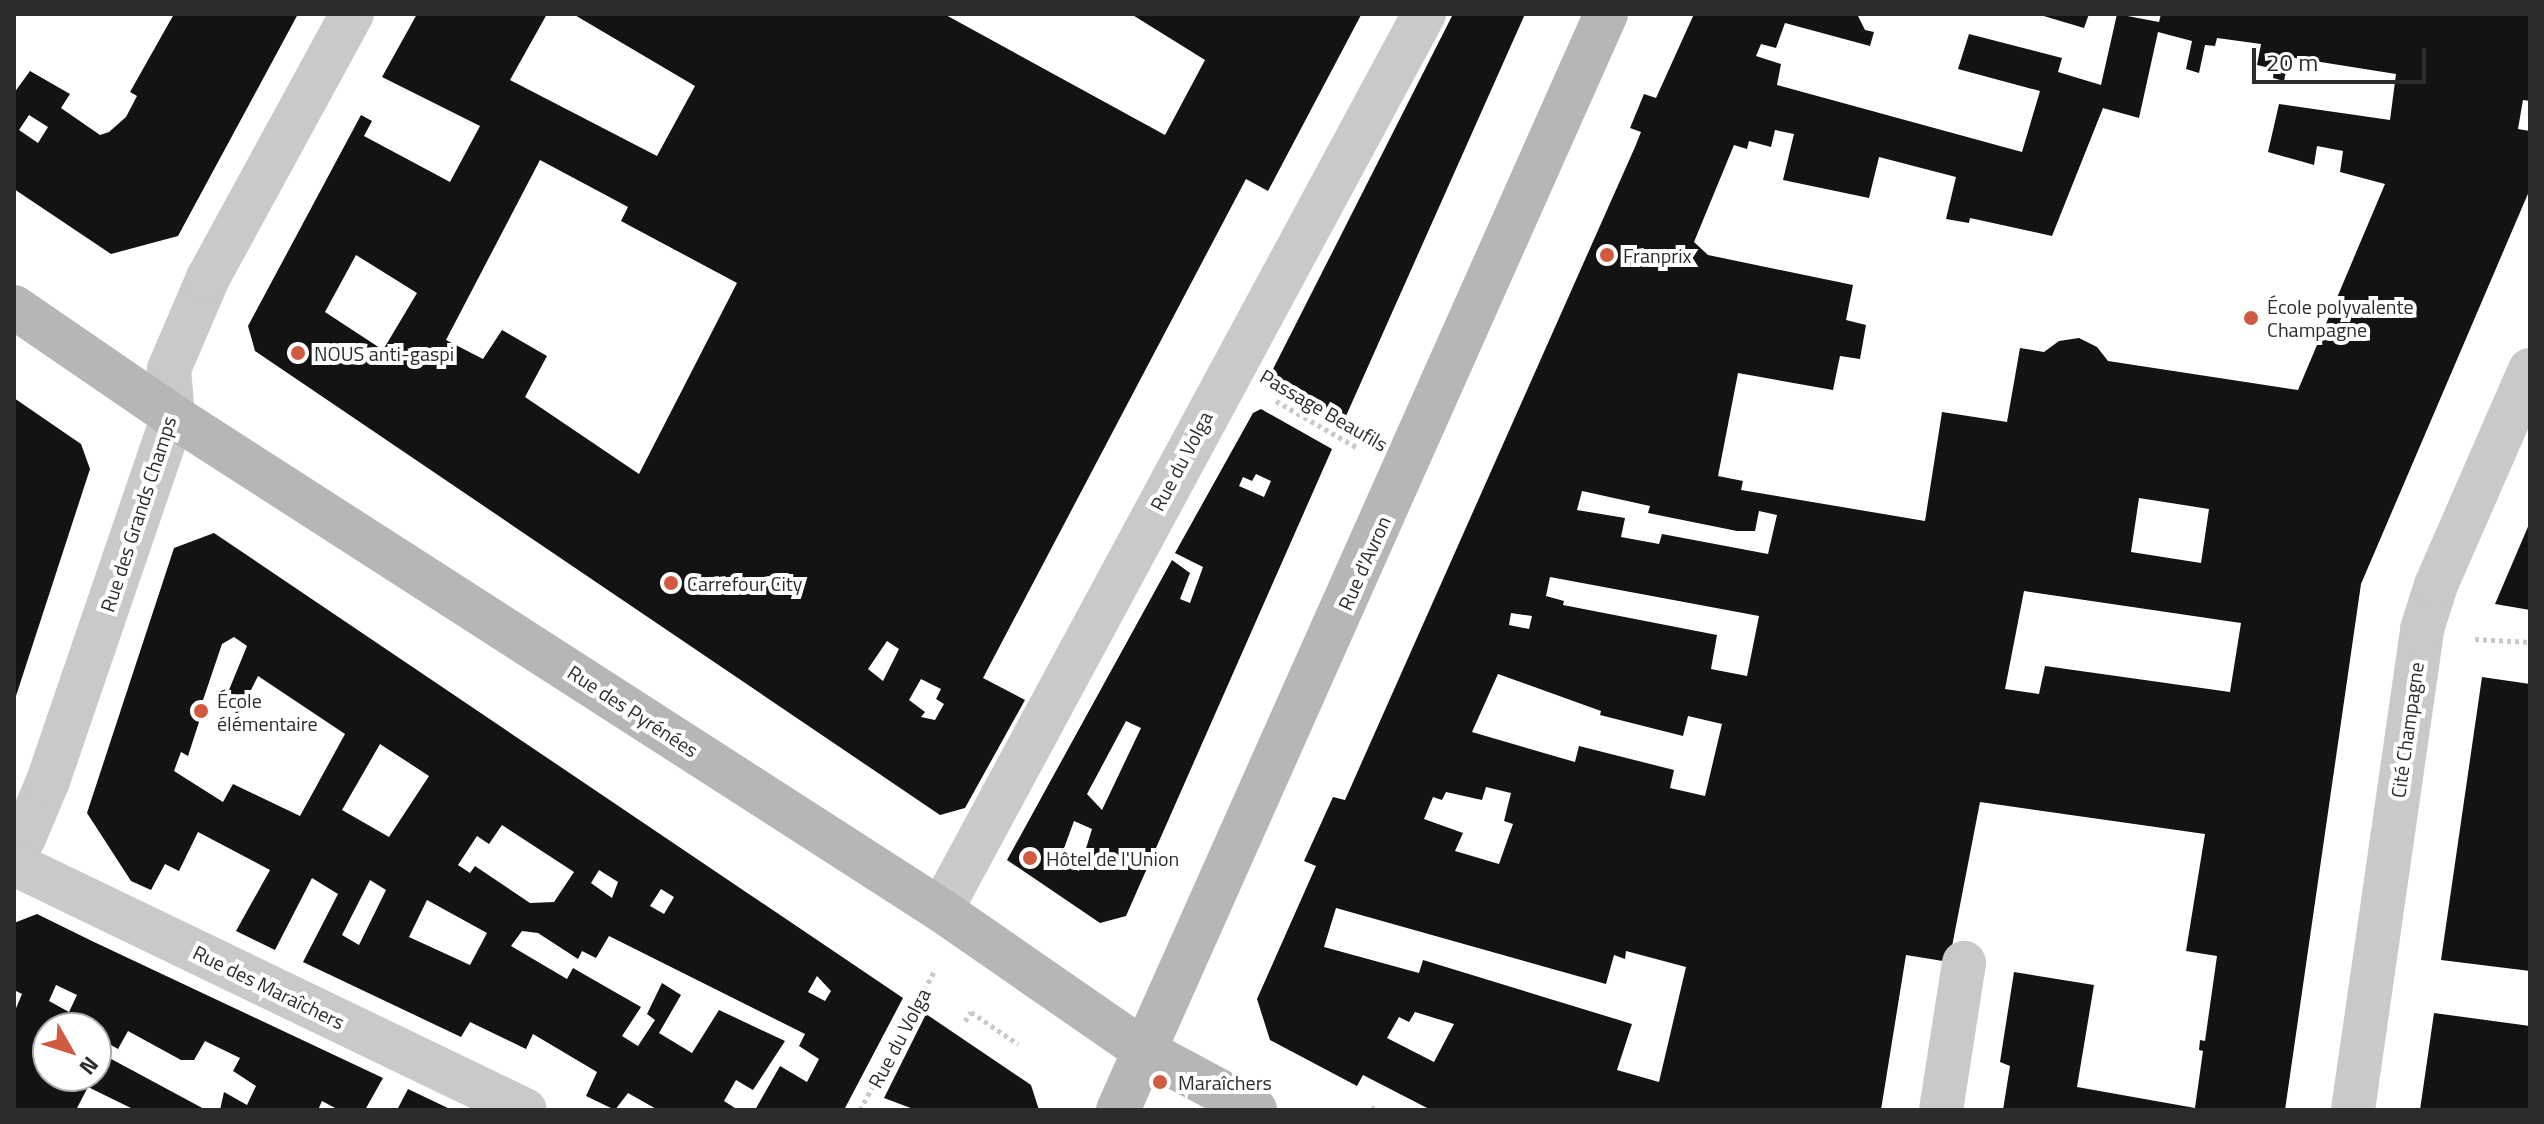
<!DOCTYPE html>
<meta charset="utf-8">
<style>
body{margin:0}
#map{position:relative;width:2544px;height:1124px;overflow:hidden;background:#fff;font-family:"Titillium Web",sans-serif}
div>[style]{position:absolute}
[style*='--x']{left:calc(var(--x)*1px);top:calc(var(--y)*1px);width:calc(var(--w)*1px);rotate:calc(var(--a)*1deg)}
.building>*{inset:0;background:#131313}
.path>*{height:5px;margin-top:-2.5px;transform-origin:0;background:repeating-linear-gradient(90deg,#c9c9c9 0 4px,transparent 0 8px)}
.street>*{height:44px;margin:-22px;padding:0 22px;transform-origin:22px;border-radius:22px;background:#c9c9c9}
.secondary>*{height:44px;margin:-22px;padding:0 22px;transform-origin:22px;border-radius:22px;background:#b6b6b6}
.dots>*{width:22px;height:22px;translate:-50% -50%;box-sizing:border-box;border:4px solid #fff;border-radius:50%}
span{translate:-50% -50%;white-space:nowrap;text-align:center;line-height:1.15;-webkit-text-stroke:8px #fff;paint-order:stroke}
.poi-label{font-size:20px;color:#2c2c2c}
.left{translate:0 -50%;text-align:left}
.street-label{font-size:20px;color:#2c2c2c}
.frame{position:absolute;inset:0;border:16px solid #2c2c2c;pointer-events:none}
.north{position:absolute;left:32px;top:1012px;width:80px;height:80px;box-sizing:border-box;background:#fff;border:2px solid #ababab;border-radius:50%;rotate:129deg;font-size:22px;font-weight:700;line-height:32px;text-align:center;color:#2c2c2c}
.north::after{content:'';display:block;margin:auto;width:28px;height:36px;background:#d05b41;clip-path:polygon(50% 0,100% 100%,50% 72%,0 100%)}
.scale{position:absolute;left:2252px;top:48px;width:174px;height:36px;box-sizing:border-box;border:4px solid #2c2c2c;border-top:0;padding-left:10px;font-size:24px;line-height:28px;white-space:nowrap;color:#2c2c2c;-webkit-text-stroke:6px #fff;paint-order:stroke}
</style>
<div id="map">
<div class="building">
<div style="clip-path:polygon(evenodd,174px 14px,298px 14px,178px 236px,111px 254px,14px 189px,14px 93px,30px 71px,70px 94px,61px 108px,100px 135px,109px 132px,126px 117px,137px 96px,130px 92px,174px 14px,29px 115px,48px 127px,38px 143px,19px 130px,29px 115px)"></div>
<div style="clip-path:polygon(evenodd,417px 14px,547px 14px,510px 80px,657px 156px,695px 86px,573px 14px,944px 14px,1165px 135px,1205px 60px,1131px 14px,1361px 15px,1268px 191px,1246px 179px,983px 678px,1025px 700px,965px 808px,940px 815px,255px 351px,248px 326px,361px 115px,372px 121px,364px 136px,450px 182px,480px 126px,382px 77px,417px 14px,540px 160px,628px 207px,621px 221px,737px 283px,639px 474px,525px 397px,547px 356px,502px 330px,483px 359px,446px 340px,540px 160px,417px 14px,356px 255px,417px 293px,383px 350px,325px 312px,356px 255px,417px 14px,887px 641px,899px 649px,883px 681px,868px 669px,887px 641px,417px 14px,921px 679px,941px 689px,936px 699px,944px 704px,935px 720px,921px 717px,925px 712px,909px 700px,921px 679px)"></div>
<div style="clip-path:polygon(1453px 14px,1525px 14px,1342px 425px,1266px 383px)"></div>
<div style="clip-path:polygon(evenodd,1694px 14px,1858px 16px,1865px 30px,1874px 32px,1870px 46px,1785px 23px,1776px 48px,1761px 44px,1756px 56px,1781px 64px,1777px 85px,2022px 152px,2040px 91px,1958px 69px,1969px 34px,2062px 58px,2058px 72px,2101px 85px,2117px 14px,2159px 22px,2161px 14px,2530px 14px,2530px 101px,2523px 100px,2518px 129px,2530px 131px,2530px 189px,2361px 584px,2285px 1110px,2003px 1110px,2010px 1066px,2000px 1062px,2014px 972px,2094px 985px,2077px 1087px,2195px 1108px,2203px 1051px,2199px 1050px,2200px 1040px,2205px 1041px,2217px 956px,2186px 951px,2205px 834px,1980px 802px,1949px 962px,1906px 955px,1881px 1110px,1431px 1110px,1363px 1075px,1357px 1086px,1270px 1040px,1257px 999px,1316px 866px,1304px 861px,1333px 797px,1345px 800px,1635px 147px,1641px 132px,1630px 128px,1644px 94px,1656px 98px,1694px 14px,2158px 32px,2192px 41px,2186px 69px,2199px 73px,2205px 45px,2215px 46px,2217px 38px,2261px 44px,2257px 65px,2274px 69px,2273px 78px,2284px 81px,2289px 57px,2396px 74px,2390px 120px,2279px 104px,2268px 152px,2314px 165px,2317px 146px,2343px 151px,2340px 172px,2385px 184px,2298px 390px,2108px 361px,2097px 347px,2079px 338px,2059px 341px,2044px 352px,2020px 348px,2007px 422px,1942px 412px,1925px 521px,1741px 490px,1743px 481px,1718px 476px,1738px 373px,1833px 390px,1840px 356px,1860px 359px,1866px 325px,1846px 320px,1853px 285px,1708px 255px,1694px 242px,1734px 145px,1747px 149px,1749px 141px,1771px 147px,1775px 130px,1794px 134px,1783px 180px,1869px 198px,1879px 157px,1956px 177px,1946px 219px,1969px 223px,1970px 218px,2052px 236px,2103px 108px,2139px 118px,2158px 32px,1694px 14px,1582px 491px,1650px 506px,1648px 513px,1737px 531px,1755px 531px,1759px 511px,1777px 515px,1768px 554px,1662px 534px,1659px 544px,1621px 537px,1625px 518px,1577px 510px,1582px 491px,1694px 14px,2139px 498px,2209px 509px,2201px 563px,2131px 552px,2139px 498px,1694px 14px,1550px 577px,1759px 616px,1747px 676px,1711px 669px,1717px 635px,1563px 605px,1564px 601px,1546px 596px,1550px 577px,1694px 14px,2024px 591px,2241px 623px,2230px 692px,2045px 666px,2039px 694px,2005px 689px,2024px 591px,1694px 14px,1511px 613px,1532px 616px,1529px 629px,1509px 625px,1511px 613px,1694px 14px,1498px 674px,1601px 711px,1600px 715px,1683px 736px,1688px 716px,1722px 724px,1705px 796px,1670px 788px,1674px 770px,1579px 746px,1575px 762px,1472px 732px,1498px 674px,1694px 14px,1486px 787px,1511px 793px,1504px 821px,1513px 824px,1499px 864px,1455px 851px,1463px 833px,1424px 819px,1433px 797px,1442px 800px,1446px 792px,1482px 800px,1486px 787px,1694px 14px,1336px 908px,1606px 984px,1614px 955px,1625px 959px,1626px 951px,1686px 967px,1659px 1082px,1617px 1070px,1632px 1024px,1423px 960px,1419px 973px,1324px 947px,1336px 908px,1694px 14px,1415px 1012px,1454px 1024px,1434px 1062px,1387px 1038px,1399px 1017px,1409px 1022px,1415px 1012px)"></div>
<div style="clip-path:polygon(2037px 14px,2089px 14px,2084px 28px)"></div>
<div style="clip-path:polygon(14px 398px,81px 444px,90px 469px,15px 699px)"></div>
<div style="clip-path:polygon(evenodd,1261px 409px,1332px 449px,1126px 916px,1100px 923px,1007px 860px,1172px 560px,1190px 573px,1180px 599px,1190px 603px,1203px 567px,1175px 553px,1253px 413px,1261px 409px,1256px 474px,1271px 481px,1264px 497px,1239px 486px,1243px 477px,1252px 481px,1256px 474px,1261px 409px,1126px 721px,1141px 728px,1102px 810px,1087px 794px,1126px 721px,1261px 409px,1074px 821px,1092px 829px,1079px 871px,1059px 862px,1074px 821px)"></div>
<div style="clip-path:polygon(2530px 522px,2530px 610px,2495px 604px)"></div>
<div style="clip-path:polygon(evenodd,214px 533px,903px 998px,844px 1110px,755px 1110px,780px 1066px,807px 1082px,819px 1059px,799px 1046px,805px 1034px,609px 936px,596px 958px,582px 951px,578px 959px,538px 933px,522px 931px,511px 946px,567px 979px,573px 968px,641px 1007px,622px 1036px,638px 1046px,655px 1020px,647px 1014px,662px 983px,681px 995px,659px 1033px,692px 1053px,719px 1010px,785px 1041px,753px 1090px,736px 1080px,724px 1101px,738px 1110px,658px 1110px,628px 1093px,615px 1110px,586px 1096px,597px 1072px,533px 1034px,526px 1049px,470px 1022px,461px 1037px,303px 962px,338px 894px,312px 878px,275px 950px,236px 931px,270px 870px,198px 832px,179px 871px,165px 864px,151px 890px,131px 881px,87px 813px,174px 548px,214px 533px,234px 637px,247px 646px,222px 707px,239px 714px,258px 676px,345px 734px,300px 816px,233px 784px,223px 802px,174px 771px,181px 752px,188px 756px,200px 719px,196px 708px,201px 706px,222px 644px,234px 637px,214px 533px,380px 744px,429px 776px,389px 837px,342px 810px,380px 744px,214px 533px,502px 825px,574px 872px,554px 902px,530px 903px,475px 866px,470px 873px,458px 865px,477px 836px,489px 844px,502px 825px,214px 533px,599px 870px,618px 882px,612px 898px,591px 883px,599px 870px,214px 533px,370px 880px,386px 890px,359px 945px,342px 935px,370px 880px,214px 533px,661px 889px,674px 897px,664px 914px,650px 906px,661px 889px,214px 533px,427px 900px,487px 933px,470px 965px,409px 937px,427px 900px,214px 533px,817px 976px,831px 991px,825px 1001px,808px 992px,817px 976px)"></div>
<div style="clip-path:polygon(2482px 677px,2530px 684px,2530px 971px,2441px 960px)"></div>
<div style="clip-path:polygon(evenodd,37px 914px,94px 942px,383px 1078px,365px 1110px,339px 1110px,322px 1101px,318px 1110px,220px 1110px,224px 1092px,247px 1105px,256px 1086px,233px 1071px,240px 1058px,205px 1041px,194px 1060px,181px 1060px,128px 1031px,118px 1049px,109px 1044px,102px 1054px,206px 1110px,135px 1110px,88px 1087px,76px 1110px,14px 1110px,14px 1013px,22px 994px,14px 990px,14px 923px,37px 914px,56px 985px,77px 995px,69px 1012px,49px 1001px,56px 985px,37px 914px,48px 1028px,96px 1028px,96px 1076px,48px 1076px,48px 1028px)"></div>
<div style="clip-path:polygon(2434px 1013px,2530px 1026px,2530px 1110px,2420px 1110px)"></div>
<div style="clip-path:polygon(926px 1014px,1031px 1085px,1039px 1110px,916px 1110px,884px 1098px)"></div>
<div style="clip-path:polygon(408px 1089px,452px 1110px,397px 1110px)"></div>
</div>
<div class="path">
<div style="--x:1276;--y:401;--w:95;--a:29.8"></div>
<div style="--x:2475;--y:639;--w:55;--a:3.1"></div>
<div style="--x:965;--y:1021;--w:11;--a:-56"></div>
<div style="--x:971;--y:1012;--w:57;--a:34.2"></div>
<div style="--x:1371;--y:1107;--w:7;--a:27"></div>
<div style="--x:860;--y:1110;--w:159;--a:-61.8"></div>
</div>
<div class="street">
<div style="--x:14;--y:848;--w:14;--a:-45"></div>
<div style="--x:24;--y:838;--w:62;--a:-67.2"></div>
<div style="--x:48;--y:781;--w:386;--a:-71.1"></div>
<div style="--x:173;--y:416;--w:47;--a:-94.9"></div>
<div style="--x:169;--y:369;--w:99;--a:-66.8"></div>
<div style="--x:208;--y:278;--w:301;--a:-61.4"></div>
<div style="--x:14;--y:864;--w:567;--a:25.71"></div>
<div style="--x:941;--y:910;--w:1018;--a:-61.67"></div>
<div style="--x:1941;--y:1110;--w:149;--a:-81.1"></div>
<div style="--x:2353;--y:1110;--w:486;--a:-81.8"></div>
<div style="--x:2422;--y:629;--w:46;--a:-72.3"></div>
<div style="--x:2436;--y:585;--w:235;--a:-66.4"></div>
</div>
<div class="secondary">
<div style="--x:14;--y:307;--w:193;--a:34.4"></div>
<div style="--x:173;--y:416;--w:913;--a:32.75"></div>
<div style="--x:941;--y:910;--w:248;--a:34.7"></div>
<div style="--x:1145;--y:1051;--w:125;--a:28.2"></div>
<div style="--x:1118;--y:1110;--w:1200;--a:-66"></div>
</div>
<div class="dots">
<div style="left:1607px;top:255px;background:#d05b41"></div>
<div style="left:2251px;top:318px;background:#d05b41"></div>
<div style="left:298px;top:353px;background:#d05b41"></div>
<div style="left:671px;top:583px;background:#d05b41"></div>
<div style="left:201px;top:711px;background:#d05b41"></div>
<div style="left:1030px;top:858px;background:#d05b41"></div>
<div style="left:1160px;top:1082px;background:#d05b41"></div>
</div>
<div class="poi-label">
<span class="left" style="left:1623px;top:255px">Franprix</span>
<span class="left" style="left:2267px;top:318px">École polyvalente<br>Champagne</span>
<span class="left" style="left:314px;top:353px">NOUS anti-gaspi</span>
<span class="left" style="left:687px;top:583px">Carrefour City</span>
<span class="left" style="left:217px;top:712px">École<br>élémentaire</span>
<span class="left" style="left:1046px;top:858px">Hôtel de l'Union</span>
<span class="left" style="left:1178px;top:1082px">Maraîchers</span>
</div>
<div class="street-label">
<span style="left:1324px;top:410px;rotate:30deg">Passage Beaufils</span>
<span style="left:1181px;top:461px;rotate:-62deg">Rue du Volga</span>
<span style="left:138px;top:514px;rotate:-72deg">Rue des Grands Champs</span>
<span style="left:1364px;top:563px;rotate:-66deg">Rue d'Avron</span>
<span style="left:633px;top:711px;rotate:33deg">Rue des Pyrénées</span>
<span style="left:2407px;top:730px;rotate:-82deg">Cité Champagne</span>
<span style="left:269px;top:987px;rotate:26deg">Rue des Maraîchers</span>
<span style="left:899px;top:1038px;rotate:-62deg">Rue du Volga</span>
</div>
<div class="frame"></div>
<div class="north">N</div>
<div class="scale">20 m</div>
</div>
